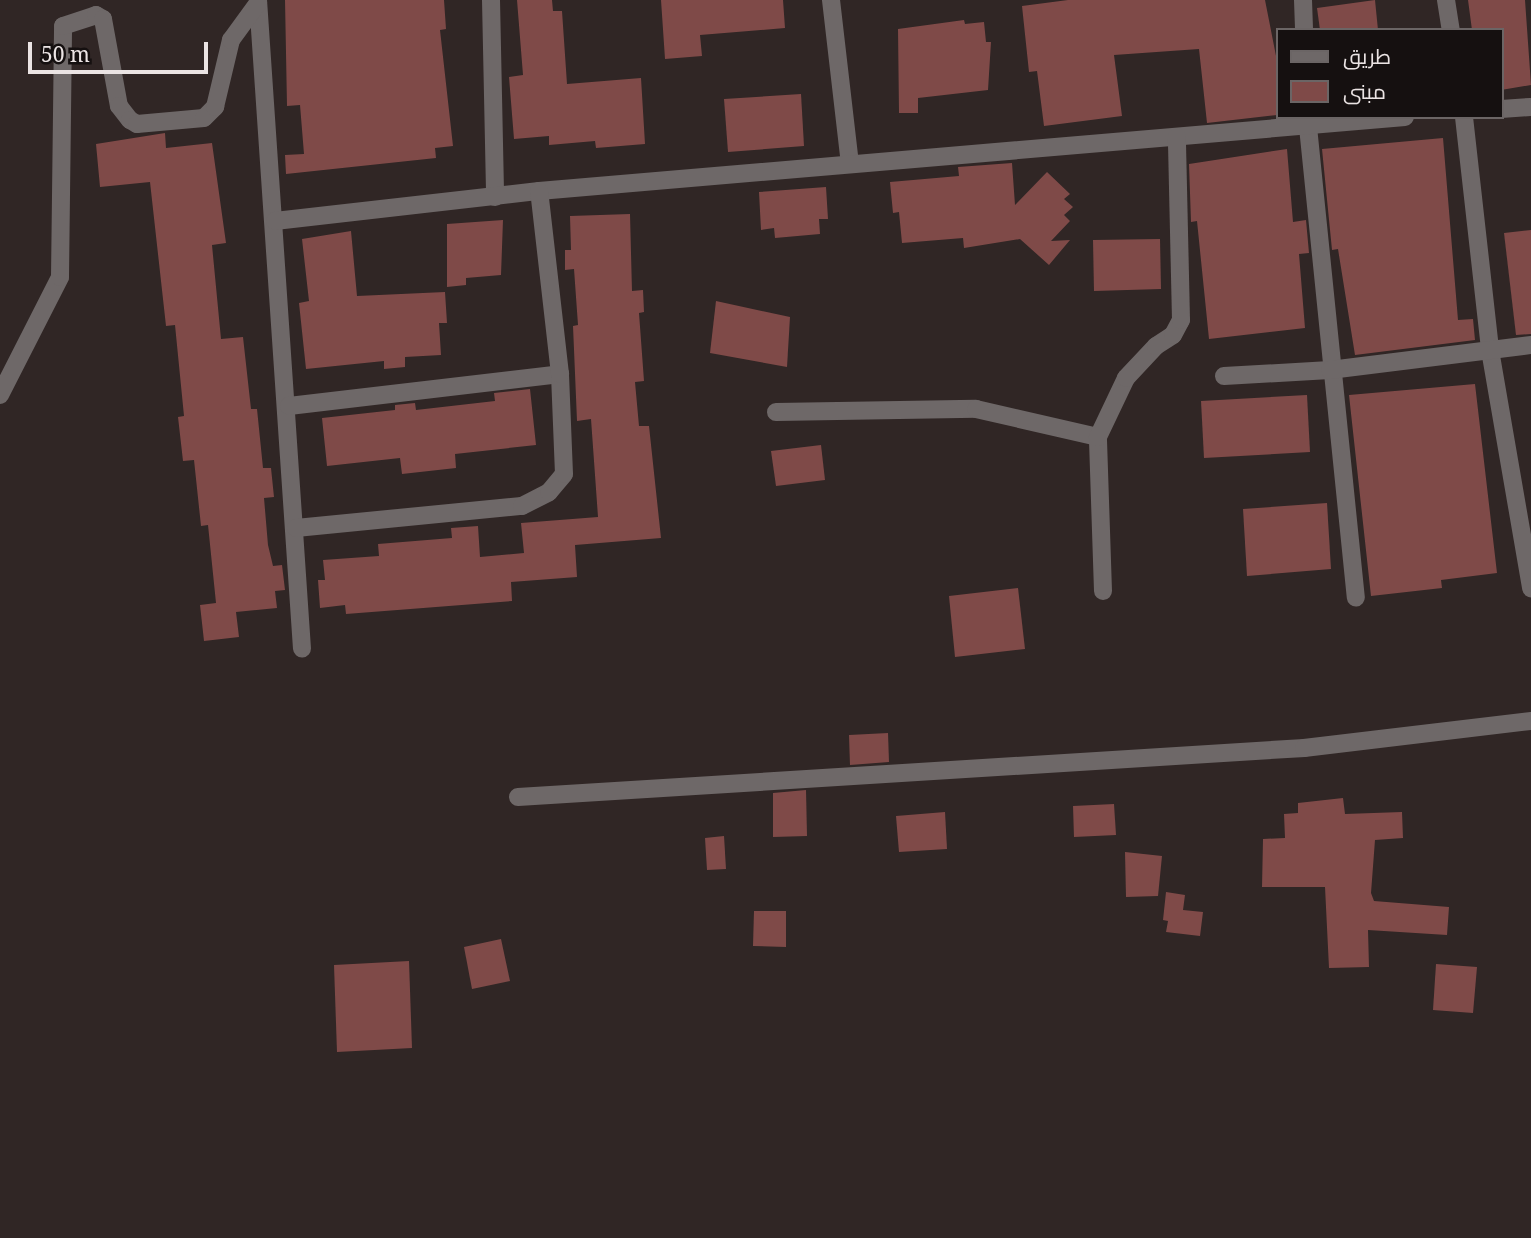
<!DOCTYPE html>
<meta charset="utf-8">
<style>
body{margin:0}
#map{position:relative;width:1531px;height:1238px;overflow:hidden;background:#302625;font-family:"Noto Serif",Cairo,serif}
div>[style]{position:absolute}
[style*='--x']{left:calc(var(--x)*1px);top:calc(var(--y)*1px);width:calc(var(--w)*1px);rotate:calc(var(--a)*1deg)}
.building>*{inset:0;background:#7f4a48}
.minor>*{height:18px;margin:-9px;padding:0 9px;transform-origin:9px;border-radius:9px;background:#6e6868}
span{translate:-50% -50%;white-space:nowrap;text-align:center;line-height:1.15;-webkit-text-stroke:7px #151010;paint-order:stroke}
.legend{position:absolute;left:1276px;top:28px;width:228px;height:91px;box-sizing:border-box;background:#151010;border:2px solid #6b6565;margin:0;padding:9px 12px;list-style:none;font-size:21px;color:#ebe4e4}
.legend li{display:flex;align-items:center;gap:14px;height:35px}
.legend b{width:35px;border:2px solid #6b6565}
.scale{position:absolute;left:28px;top:42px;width:180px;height:32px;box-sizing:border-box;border:4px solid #ebe4e4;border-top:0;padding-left:9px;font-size:21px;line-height:24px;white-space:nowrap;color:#ebe4e4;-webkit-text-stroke:5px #151010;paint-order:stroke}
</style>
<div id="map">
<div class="building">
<div style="clip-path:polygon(285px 0,444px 0,446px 29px,440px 30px,453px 146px,435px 148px,436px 158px,286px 174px,285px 155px,304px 154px,300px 105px,287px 106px)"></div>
<div style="clip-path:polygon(517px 0,552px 0,553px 11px,562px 11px,567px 84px,641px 78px,645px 144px,596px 148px,595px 141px,549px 145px,549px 136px,514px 139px,509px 77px,523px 75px)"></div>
<div style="clip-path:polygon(661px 0,783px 0,785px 28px,700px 35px,702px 56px,665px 59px)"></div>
<div style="clip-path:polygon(1068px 0,1265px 0,1277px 61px,1277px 115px,1207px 123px,1199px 49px,1114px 55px,1122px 116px,1044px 126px,1037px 71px,1029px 72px,1022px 6px)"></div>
<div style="clip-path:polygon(1375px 0,1378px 30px,1320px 30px,1317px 8px)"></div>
<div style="clip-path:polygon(1468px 0,1525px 0,1531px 85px,1501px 90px,1501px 30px,1472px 30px)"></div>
<div style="clip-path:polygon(964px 20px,965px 24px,984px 22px,986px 42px,991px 42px,988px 90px,918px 98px,918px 113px,899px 113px,898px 29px)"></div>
<div style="clip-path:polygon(801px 94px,804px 146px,728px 152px,724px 99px)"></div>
<div style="clip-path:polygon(165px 133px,166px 148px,212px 143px,226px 243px,212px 245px,221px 339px,243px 337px,251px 409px,257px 409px,263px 468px,271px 468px,274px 497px,264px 498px,268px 545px,273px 566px,282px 565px,285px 590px,275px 591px,277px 608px,236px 612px,239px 637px,204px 641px,200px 605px,216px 603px,208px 525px,201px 526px,194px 460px,183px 461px,178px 417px,184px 416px,175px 325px,166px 326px,150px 182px,100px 187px,96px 144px)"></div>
<div style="clip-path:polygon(1443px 138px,1458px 320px,1473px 319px,1475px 340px,1355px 355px,1338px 249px,1332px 250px,1322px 149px)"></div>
<div style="clip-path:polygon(1287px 149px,1293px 222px,1306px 220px,1309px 253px,1299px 254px,1305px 328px,1209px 339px,1197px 221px,1191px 222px,1189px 164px)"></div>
<div style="clip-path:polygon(1012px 163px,1015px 205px,1047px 172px,1070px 194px,1064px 199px,1073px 207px,1064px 215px,1070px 221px,1051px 241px,1070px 240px,1049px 265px,1020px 239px,964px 248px,963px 238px,902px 243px,899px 212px,893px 213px,890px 182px,959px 176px,958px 167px)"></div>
<div style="clip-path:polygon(826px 187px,828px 219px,819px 219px,820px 234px,775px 238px,774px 228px,761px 230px,759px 192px)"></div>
<div style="clip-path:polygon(630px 214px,632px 291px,643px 290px,644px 312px,639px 313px,644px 381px,635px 382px,639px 426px,649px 426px,661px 538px,575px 545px,577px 577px,511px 582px,512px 601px,346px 614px,345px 605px,320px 608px,318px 580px,325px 580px,323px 560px,379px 556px,378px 544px,452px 538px,451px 528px,478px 526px,480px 557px,524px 553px,521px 523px,598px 517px,591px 419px,577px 421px,573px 326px,578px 325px,574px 269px,565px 270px,565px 250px,571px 250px,570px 216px)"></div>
<div style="clip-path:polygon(503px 220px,501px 275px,466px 278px,466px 285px,447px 287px,447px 224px)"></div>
<div style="clip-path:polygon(1531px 230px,1531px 334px,1516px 335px,1504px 233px)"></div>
<div style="clip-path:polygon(351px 231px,357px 296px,445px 292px,447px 323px,439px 323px,441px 355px,405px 357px,405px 367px,384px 369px,384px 361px,306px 369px,299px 303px,309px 301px,302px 239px)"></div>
<div style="clip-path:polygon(1160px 239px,1161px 289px,1094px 291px,1093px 240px)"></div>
<div style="clip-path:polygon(716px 301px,790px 317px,787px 367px,710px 353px)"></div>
<div style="clip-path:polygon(1475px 384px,1497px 573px,1441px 580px,1442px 588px,1371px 596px,1349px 395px)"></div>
<div style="clip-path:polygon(530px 389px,536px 445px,455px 454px,456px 468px,402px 474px,400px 458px,327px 466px,322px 418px,395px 410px,395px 405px,415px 403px,416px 410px,495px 401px,494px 393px)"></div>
<div style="clip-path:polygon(1307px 395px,1310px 452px,1204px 458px,1201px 401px)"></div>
<div style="clip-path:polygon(821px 445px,825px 480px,776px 486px,771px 451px)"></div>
<div style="clip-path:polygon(1327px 503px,1331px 569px,1247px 576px,1243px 509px)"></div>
<div style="clip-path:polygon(1018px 588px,1025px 649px,955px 657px,949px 596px)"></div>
<div style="clip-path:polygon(888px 733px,889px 762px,850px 765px,849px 735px)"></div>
<div style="clip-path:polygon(806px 790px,807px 836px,773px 837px,773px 793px)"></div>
<div style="clip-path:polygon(1343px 798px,1345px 814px,1402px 812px,1403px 838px,1375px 840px,1371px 893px,1374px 901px,1449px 907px,1447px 935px,1368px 930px,1369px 967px,1329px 968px,1325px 887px,1262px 887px,1263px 839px,1285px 838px,1284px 814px,1298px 813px,1298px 803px)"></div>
<div style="clip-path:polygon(1114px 804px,1116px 835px,1074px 837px,1073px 806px)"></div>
<div style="clip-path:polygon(945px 812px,947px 849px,899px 852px,896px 816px)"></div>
<div style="clip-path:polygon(724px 836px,726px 869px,707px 870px,705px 838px)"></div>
<div style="clip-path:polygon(1125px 852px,1162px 856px,1158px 896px,1126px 897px)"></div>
<div style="clip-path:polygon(1166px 892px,1185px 895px,1183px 910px,1203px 912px,1200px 936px,1166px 932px,1168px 921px,1163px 920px)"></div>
<div style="clip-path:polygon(754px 911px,786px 911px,786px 947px,753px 946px)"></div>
<div style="clip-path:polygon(501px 939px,510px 981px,472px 989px,464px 947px)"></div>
<div style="clip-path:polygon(409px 961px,412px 1048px,337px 1052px,334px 965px)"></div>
<div style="clip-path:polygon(1436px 964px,1477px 967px,1473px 1013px,1433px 1010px)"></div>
</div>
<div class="minor">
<div style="--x:258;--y:0;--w:650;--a:86.12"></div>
<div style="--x:491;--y:0;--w:197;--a:88.8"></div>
<div style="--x:831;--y:0;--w:165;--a:83.4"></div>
<div style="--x:1303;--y:0;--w:30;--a:88"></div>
<div style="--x:1446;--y:0;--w:30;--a:81"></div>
<div style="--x:1501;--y:109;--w:30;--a:-4"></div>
<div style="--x:1307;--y:117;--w:483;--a:84.2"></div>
<div style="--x:1464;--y:117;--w:234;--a:83.6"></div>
<div style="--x:1490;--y:350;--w:242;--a:80.2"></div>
<div style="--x:275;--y:221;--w:266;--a:-6.5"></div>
<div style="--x:539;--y:191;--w:869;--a:-4.88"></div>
<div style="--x:1224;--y:376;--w:106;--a:-3.2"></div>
<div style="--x:1330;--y:370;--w:203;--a:-7.1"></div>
<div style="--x:0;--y:395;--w:132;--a:-63"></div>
<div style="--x:60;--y:277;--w:251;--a:-89.3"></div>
<div style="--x:63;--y:26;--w:35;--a:-18"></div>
<div style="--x:96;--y:15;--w:8;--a:30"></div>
<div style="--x:103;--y:19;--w:88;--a:79.6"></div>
<div style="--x:119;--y:106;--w:18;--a:52"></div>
<div style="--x:130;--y:120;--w:8;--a:30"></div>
<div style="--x:137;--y:124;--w:67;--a:-5.1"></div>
<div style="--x:204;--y:118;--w:16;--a:-45"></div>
<div style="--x:215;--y:107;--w:69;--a:-76.6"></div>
<div style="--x:231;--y:40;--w:46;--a:-53.9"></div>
<div style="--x:289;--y:406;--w:273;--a:-6.7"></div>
<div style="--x:776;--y:412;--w:200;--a:-0.9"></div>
<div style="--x:976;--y:409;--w:125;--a:12.9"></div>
<div style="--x:296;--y:528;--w:227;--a:-5.6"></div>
<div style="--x:522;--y:506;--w:30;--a:-27"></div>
<div style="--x:549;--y:492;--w:23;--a:-50"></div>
<div style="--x:564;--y:474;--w:100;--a:-92.3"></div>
<div style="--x:560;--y:374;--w:184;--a:-96.5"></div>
<div style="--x:1103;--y:591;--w:154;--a:-91.9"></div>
<div style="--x:1098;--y:437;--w:65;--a:-64.6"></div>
<div style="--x:1126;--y:378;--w:44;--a:-46.8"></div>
<div style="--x:1156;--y:346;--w:20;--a:-33"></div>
<div style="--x:1173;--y:335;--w:17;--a:-62"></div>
<div style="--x:1181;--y:320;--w:183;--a:-91.3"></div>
<div style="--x:518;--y:797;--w:788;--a:-3.57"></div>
<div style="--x:1304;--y:748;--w:229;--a:-6.8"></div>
</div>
<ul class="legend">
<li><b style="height:9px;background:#6e6868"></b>طريق</li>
<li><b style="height:19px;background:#7f4a48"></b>مبنى</li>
</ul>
<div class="scale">50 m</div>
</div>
